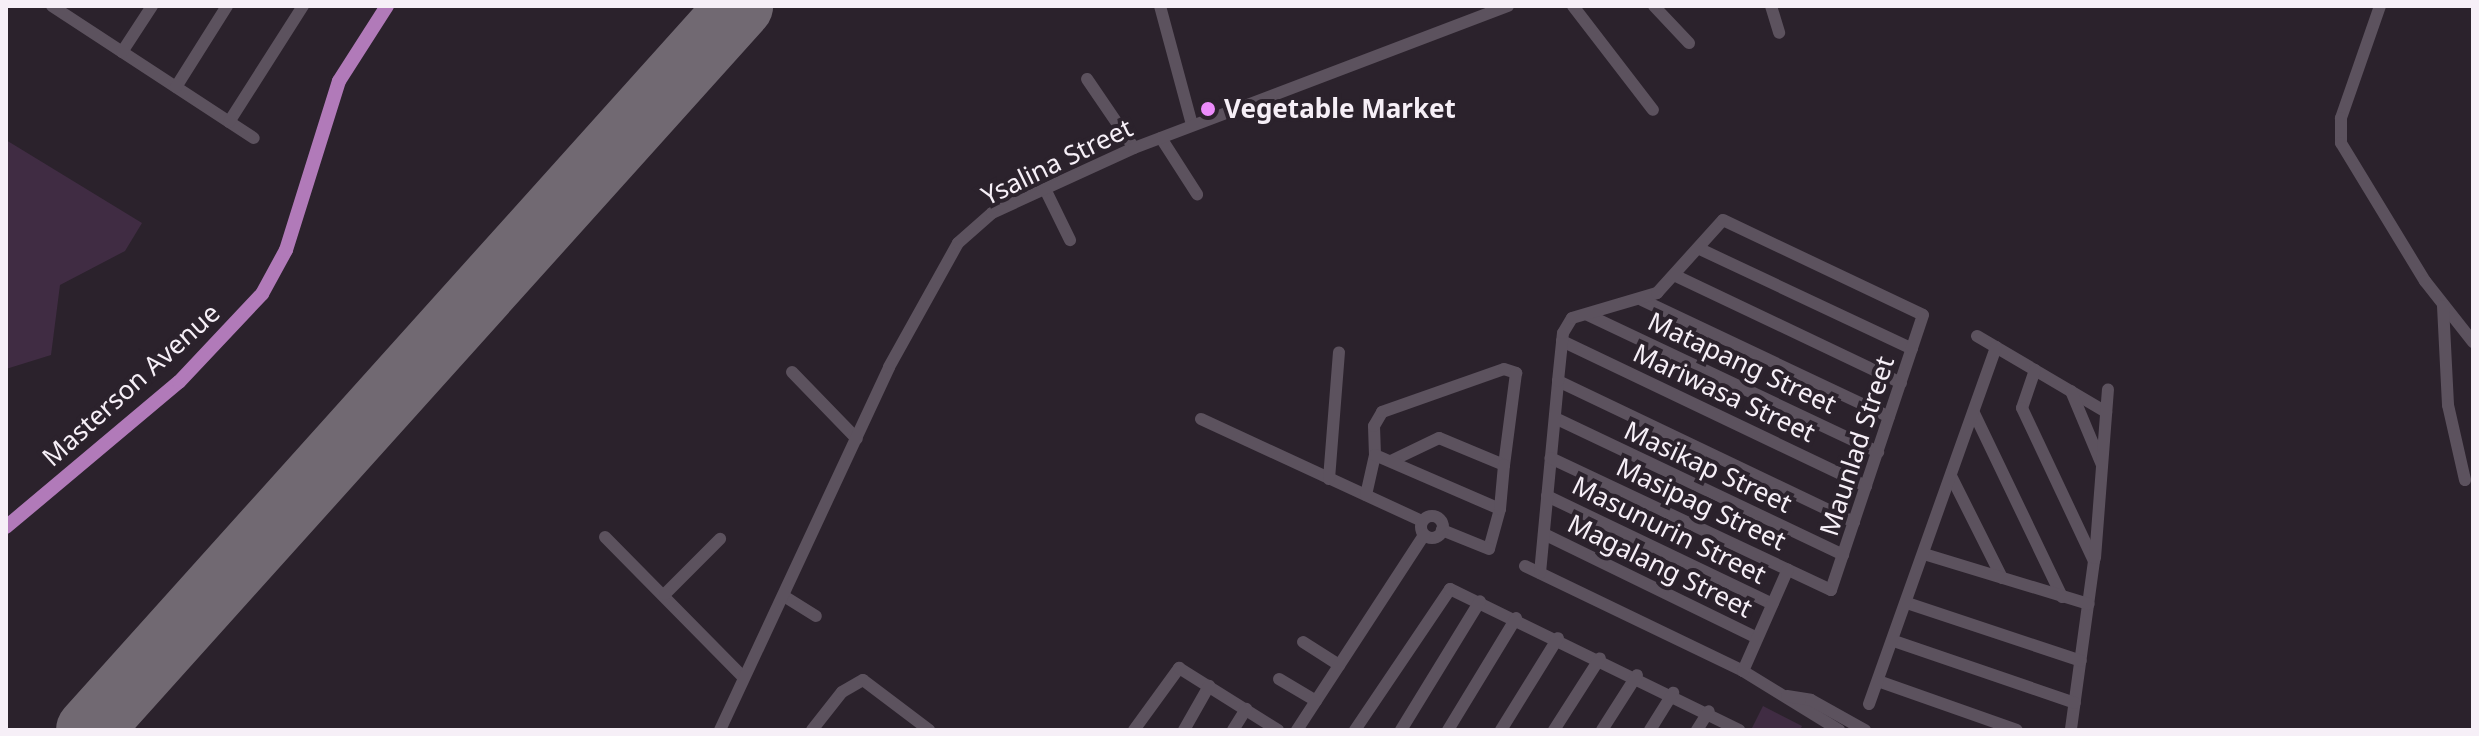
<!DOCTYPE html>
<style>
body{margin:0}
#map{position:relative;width:2479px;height:736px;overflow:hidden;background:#2b222c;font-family:"Noto Sans",sans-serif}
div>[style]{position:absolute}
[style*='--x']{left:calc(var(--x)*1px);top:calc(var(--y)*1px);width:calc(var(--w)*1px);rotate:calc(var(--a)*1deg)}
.green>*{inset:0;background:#402c43}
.runway>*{height:66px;margin:-33px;padding:0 33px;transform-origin:33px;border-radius:33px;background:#716972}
.minor>*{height:12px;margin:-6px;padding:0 6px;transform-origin:6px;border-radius:6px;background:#5c525e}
.minor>.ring{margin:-6px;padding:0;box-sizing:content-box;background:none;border:12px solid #5c525e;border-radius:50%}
.major>*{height:14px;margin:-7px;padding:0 7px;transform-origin:7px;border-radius:7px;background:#b17ab9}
.dots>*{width:22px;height:22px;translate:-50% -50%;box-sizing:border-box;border:4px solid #2b222c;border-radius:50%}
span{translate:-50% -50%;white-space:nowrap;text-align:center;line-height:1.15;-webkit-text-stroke:8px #2b222c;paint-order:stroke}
.poi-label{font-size:26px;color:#f6eff7;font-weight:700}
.left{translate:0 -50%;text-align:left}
.street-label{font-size:26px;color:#f6eff7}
.frame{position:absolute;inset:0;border:8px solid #f6eff7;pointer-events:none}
</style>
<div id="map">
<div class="green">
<div style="clip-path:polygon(6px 140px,142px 223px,125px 251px,60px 285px,51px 355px,6px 369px)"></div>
<div style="clip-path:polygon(1763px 706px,1802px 726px,1800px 730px,1751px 730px)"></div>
</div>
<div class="runway">
<div style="--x:89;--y:730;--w:974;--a:-48.04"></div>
</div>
<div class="minor">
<div style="--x:52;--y:6;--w:241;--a:33.2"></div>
<div style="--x:1160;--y:6;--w:123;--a:74.9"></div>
<div style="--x:1573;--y:6;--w:131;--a:52.4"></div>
<div style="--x:1654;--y:6;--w:51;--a:46.6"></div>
<div style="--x:1771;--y:6;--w:28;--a:73"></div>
<div style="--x:2380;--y:6;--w:119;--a:109.2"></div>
<div style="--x:2341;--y:118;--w:25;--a:90"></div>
<div style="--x:2341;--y:143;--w:162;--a:58.7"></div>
<div style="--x:2425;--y:281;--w:78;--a:51.8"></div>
<div style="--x:122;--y:52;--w:55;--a:-56.9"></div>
<div style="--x:1087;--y:79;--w:83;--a:55.7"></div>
<div style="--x:176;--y:87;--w:96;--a:-57.8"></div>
<div style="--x:229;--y:122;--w:138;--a:-57.5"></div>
<div style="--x:1161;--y:138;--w:67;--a:57.3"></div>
<div style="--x:1045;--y:189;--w:57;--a:63.9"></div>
<div style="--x:1702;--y:250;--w:232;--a:25.2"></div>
<div style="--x:1676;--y:276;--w:249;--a:25.4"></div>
<div style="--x:1642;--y:300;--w:273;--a:25.3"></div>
<div style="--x:2443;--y:306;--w:99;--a:87.1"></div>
<div style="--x:2448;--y:405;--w:77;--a:77.2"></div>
<div style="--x:1588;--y:315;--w:321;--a:25.3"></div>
<div style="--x:1977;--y:336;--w:150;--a:30.5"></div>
<div style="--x:1562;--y:341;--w:337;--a:25.5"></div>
<div style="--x:2035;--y:370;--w:40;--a:108.9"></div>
<div style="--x:2022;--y:408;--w:169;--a:64.8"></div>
<div style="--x:2094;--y:561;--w:171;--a:97.8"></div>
<div style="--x:792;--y:372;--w:93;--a:45.9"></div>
<div style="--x:1558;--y:381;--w:328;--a:25.5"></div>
<div style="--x:2071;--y:391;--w:80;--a:67.3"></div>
<div style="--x:1974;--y:413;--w:204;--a:64.4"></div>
<div style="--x:1555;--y:418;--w:319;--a:25.4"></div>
<div style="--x:1201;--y:419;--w:243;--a:24.8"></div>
<div style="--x:1375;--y:455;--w:29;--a:-92"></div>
<div style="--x:1374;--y:426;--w:16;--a:-60"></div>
<div style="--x:1382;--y:412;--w:129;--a:-19.4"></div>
<div style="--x:1504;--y:369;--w:13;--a:18"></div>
<div style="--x:1516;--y:373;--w:93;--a:97.4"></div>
<div style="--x:1504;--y:465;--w:70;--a:-157.4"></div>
<div style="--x:1439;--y:438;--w:53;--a:154.4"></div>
<div style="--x:1951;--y:476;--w:114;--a:63.4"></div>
<div style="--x:1329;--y:479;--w:127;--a:-85.5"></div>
<div style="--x:1366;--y:495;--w:41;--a:-77.3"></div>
<div style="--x:1375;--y:455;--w:136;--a:23.4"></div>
<div style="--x:1500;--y:509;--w:41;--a:105.4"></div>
<div style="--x:1489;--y:549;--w:51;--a:-158"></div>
<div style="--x:1547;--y:496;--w:250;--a:25.6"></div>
<div style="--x:1500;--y:509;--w:44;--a:-84.8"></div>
<div class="ring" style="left:1421px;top:516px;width:10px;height:10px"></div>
<div style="--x:1544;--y:534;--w:237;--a:26"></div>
<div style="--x:605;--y:537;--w:197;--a:45.4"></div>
<div style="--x:1924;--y:554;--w:172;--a:16.9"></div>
<div style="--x:2095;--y:558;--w:169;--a:-85.6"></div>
<div style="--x:1525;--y:566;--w:242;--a:25.7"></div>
<div style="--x:1743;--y:671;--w:113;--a:31.6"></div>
<div style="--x:1540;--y:573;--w:193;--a:-84.6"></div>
<div style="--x:1558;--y:381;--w:48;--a:-84.1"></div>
<div style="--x:1563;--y:333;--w:17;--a:-59"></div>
<div style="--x:1572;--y:318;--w:89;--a:-16.4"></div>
<div style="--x:1657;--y:293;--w:98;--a:-47.9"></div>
<div style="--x:1723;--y:220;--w:221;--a:25.4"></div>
<div style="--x:1923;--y:315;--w:290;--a:108.5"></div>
<div style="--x:1831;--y:590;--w:310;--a:-154.8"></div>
<div style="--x:665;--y:594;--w:78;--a:-45"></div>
<div style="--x:787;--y:598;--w:34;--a:32"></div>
<div style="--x:1907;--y:603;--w:183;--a:18.4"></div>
<div style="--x:1894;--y:641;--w:191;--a:18.9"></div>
<div style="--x:1303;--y:642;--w:43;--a:32.6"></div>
<div style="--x:1743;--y:671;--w:111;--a:-66.2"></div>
<div style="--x:1279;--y:679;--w:43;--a:30.7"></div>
<div style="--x:1878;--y:681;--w:147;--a:19.4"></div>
<div style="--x:1787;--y:696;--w:24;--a:9"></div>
<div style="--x:1811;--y:700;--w:62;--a:29.1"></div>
<div style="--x:1869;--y:704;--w:379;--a:-70.4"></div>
<div style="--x:720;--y:730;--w:400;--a:-65"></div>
<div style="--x:889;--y:367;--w:142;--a:-60.9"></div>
<div style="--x:958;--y:243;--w:45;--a:-41.4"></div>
<div style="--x:992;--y:213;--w:156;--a:-24.6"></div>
<div style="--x:1134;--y:148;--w:400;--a:-20.8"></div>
<div style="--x:812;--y:730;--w:48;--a:-51.7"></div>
<div style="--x:842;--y:692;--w:24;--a:-30"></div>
<div style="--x:863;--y:680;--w:83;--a:37.1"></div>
<div style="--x:1134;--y:730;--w:77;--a:-54"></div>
<div style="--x:1179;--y:668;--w:117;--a:32.1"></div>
<div style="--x:1184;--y:730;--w:51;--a:-60.4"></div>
<div style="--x:1233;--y:730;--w:25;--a:-58"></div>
<div style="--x:1297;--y:730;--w:233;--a:-56.9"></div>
<div style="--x:1355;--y:730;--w:170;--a:-56"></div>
<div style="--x:1450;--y:589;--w:322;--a:26"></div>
<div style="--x:1401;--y:730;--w:151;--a:-58.5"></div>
<div style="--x:1448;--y:730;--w:131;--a:-58.7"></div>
<div style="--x:1501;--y:730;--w:108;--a:-58.2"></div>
<div style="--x:1554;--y:730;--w:85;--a:-57.4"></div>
<div style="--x:1602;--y:730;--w:65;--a:-57.5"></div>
<div style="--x:1650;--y:730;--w:44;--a:-58.1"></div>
<div style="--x:1697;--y:730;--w:22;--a:-58"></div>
</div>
<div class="major">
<div style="--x:6;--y:527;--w:226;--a:-40"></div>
<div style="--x:179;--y:382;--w:121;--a:-46.7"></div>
<div style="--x:262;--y:294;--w:50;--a:-61.4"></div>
<div style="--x:286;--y:250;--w:177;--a:-72.6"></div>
<div style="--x:339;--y:81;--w:89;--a:-57.4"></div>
</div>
<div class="dots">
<div style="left:1208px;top:109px;background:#ec8cfb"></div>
</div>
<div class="poi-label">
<span class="left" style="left:1224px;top:109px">Vegetable Market</span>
</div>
<div class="street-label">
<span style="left:1057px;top:162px;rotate:-26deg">Ysalina Street</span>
<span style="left:1742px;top:363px;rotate:25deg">Matapang Street</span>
<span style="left:131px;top:385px;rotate:-42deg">Masterson Avenue</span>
<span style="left:1724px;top:393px;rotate:25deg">Mariwasa Street</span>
<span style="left:1857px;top:446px;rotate:-72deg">Maunlad Street</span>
<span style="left:1708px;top:467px;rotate:25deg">Masikap Street</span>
<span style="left:1701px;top:504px;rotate:25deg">Masipag Street</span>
<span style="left:1669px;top:530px;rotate:26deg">Masunurin Street</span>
<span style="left:1660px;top:566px;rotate:26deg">Magalang Street</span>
</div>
<div class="frame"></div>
</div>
